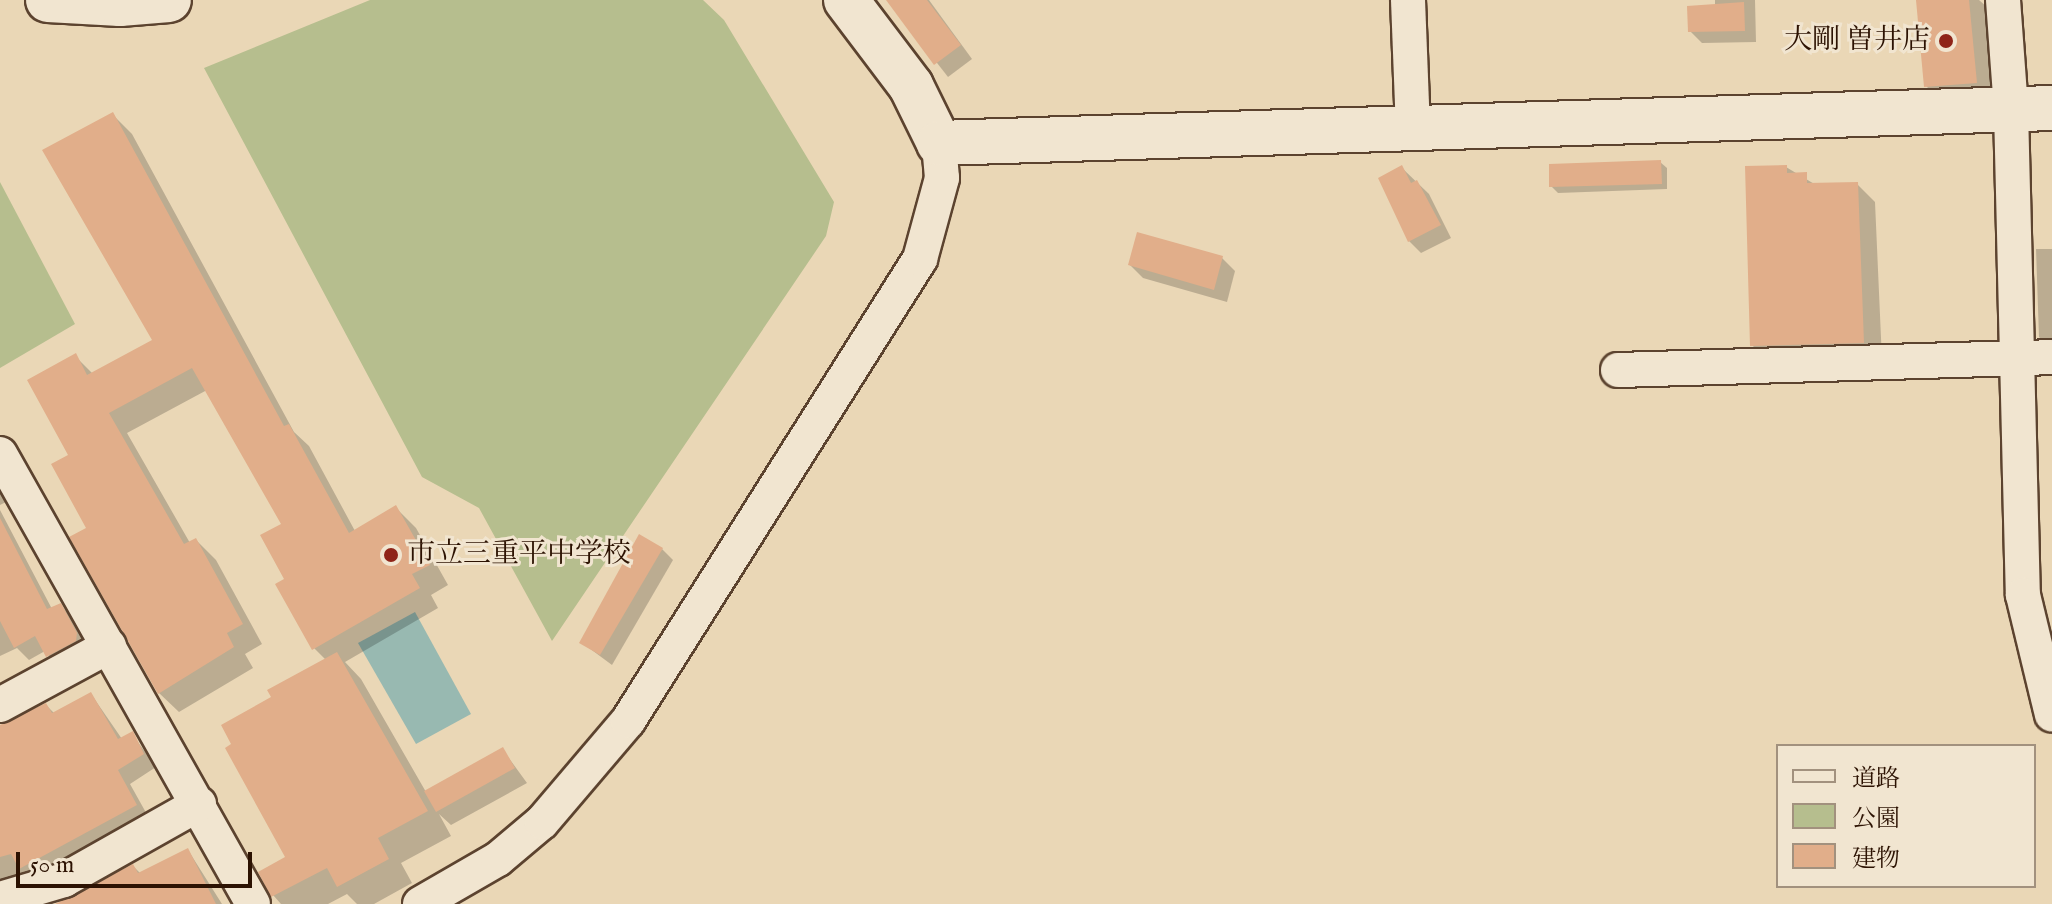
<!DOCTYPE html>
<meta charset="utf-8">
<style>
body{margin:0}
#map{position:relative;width:2052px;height:904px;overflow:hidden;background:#ead7b6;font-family:"IM FELL English","Noto Serif JP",serif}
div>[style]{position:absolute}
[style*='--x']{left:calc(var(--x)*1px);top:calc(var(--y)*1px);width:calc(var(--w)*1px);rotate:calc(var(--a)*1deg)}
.green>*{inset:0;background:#b6be8e}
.water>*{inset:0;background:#98b9b1}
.shadow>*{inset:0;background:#0003}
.building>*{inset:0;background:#e1ae8a}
.roads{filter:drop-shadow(2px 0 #5c432f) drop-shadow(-2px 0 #5c432f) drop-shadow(0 2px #5c432f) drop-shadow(0 -2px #5c432f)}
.street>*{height:34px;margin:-17px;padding:0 17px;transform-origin:17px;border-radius:17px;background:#f1e5d0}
.secondary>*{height:44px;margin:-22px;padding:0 22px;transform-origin:22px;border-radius:22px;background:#f1e5d0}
.dots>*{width:22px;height:22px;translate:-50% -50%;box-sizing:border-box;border:4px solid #f1e5d0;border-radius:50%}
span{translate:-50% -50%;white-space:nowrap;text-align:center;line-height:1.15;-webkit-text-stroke:6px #f1e5d0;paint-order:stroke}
.poi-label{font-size:28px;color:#2c1202}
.right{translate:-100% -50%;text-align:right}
.left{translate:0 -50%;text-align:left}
.legend{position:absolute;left:1776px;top:744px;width:260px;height:144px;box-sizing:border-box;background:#f1e5d0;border:2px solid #a2917e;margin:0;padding:10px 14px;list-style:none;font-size:24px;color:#2c1202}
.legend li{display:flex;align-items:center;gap:16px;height:40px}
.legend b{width:40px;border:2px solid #a2917e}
.scale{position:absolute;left:16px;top:852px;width:236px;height:36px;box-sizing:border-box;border:4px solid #2c1202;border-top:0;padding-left:10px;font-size:24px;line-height:28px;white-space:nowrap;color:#2c1202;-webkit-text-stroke:6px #f1e5d0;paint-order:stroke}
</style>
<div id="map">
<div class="green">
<div style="clip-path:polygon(370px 0,703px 0,724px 20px,834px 202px,826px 236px,552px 641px,479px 508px,422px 477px,204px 68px)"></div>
<div style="clip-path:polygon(0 182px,75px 324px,0 368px)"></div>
</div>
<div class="water">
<div style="clip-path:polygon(415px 612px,471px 714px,416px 744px,358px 643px)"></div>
</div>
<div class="shadow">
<div style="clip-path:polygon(888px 0,929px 0,972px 59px,948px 77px)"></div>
<div style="clip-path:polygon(1715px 0,1755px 0,1756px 42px,1702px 43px,1690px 31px,1715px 7px)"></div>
<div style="clip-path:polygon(1918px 0,1979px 0,1988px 8px,1996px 102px,1946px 106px,1926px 86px)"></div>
<div style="clip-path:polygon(113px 115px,132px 134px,294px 432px,309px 446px,355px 531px,396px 508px,416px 528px,448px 585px,431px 595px,438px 608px,345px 662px,361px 679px,426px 792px,503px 750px,527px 783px,451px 825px,439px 814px,451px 836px,401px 863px,412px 883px,374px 904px,357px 904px,347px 894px,328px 904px,281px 904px,273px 895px,288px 857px,274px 698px,326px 660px,314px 648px,286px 580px,283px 525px,207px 390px,127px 433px,190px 543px,196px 540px,216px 560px,262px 644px,245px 654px,253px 668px,179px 712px,159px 693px,88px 529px,70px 456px,75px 356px,93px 374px,155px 340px)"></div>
<div style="clip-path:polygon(1660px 162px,1667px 168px,1667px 189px,1558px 193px,1551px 186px)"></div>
<div style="clip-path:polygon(1786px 167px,1816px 185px,1857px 184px,1875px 202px,1882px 360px,1770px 364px,1752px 345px)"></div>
<div style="clip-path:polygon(1402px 168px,1429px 194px,1451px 238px,1421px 253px,1409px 241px)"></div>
<div style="clip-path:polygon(2036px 249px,2052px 249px,2052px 350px,2039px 337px)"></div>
<div style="clip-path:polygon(1222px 258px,1235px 271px,1227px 302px,1143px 278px,1130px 265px)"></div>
<div style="clip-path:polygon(0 487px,8px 501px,0 505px)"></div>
<div style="clip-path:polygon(0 510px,52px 609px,60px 605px,74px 619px,90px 648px,61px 670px,45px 651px,29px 660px,17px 648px,0 656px)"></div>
<div style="clip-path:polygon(662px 549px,673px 560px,612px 665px,581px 642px)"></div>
<div style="clip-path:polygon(91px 694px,122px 739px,132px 734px,156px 767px,130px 784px,149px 818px,0 896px,0 726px,46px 705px,55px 714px)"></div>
<div style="clip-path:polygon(188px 850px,222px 904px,62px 904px,133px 866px,141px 874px)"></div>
</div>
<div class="building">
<div style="clip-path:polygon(886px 0,927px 0,961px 45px,934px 65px)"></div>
<div style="clip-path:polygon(1916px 0,1969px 0,1977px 83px,1924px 87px)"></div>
<div style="clip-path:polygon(1744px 2px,1745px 31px,1688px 32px,1687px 6px)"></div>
<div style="clip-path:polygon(113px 112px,284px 426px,289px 424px,349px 533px,396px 505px,430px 565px,412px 574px,420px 588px,312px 650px,275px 584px,284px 579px,260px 535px,281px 524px,192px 368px,109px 413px,184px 544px,196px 538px,243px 624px,227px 633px,234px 647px,158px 694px,69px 537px,86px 528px,51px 464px,68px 455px,27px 380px,76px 353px,87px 375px,152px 340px,42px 150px)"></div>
<div style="clip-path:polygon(1661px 160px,1662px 184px,1549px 187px,1549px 164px)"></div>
<div style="clip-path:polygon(1402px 165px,1411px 183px,1417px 180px,1441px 225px,1408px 242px,1378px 178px)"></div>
<div style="clip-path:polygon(1787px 165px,1787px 173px,1807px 172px,1807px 183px,1858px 182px,1864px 343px,1750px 346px,1745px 166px)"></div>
<div style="clip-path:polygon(1137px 232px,1223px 256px,1214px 290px,1128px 265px)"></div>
<div style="clip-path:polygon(0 518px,47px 609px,61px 603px,77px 633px,76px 641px,46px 657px,35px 636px,14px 648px,0 621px)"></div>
<div style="clip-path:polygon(639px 534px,663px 548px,600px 655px,579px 643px)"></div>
<div style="clip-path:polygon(337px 652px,428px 811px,378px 838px,389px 859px,337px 887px,327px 868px,271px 897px,258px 872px,285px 857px,225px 748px,231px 744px,221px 725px,271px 697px,267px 690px)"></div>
<div style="clip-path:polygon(91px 692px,118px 739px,133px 731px,144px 754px,118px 770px,137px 805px,19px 869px,11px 854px,0 857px,0 725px,46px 703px,52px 713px)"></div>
<div style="clip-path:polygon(503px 747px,515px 768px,436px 812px,424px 791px)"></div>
<div style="clip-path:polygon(188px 848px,216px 904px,55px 904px,133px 864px,138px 873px)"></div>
</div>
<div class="roads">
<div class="street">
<div style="--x:1408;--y:0;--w:130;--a:87.8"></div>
<div style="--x:2003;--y:0;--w:110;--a:85.8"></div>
<div style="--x:2011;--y:110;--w:485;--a:88.6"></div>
<div style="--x:2023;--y:595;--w:123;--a:76.4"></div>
<div style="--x:1618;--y:370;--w:434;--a:-1.7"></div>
<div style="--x:0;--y:454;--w:516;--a:60.65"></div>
<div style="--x:0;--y:705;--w:124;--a:-28.4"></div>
<div style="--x:0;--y:899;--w:67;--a:-16.5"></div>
<div style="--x:64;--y:880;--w:155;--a:-29.4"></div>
<div style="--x:420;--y:904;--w:90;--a:-30"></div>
<div style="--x:498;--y:859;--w:57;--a:-40.1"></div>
<div style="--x:542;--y:822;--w:133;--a:-49.6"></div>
<div style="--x:628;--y:721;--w:547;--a:-57.71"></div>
<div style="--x:920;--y:259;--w:84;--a:-74.8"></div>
<div style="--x:942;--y:178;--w:35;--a:-95"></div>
</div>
<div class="secondary">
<div style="--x:48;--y:0;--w:72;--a:3.2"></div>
<div style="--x:120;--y:4;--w:49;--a:-4.7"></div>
<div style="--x:846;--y:0;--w:108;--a:52.9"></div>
<div style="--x:911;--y:86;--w:64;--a:63.8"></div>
<div style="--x:939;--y:143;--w:1114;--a:-1.8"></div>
</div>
</div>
<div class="dots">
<div style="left:1946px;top:41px;background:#8f2418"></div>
<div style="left:391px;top:555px;background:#8f2418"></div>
</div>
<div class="poi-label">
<span class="right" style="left:1930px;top:41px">大剛 曽井店</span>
<span class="left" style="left:407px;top:555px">市立三重平中学校</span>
</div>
<ul class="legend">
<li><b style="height:10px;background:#f1e5d0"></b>道路</li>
<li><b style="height:22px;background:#b6be8e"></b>公園</li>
<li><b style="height:22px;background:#e1ae8a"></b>建物</li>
</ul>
<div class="scale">50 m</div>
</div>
